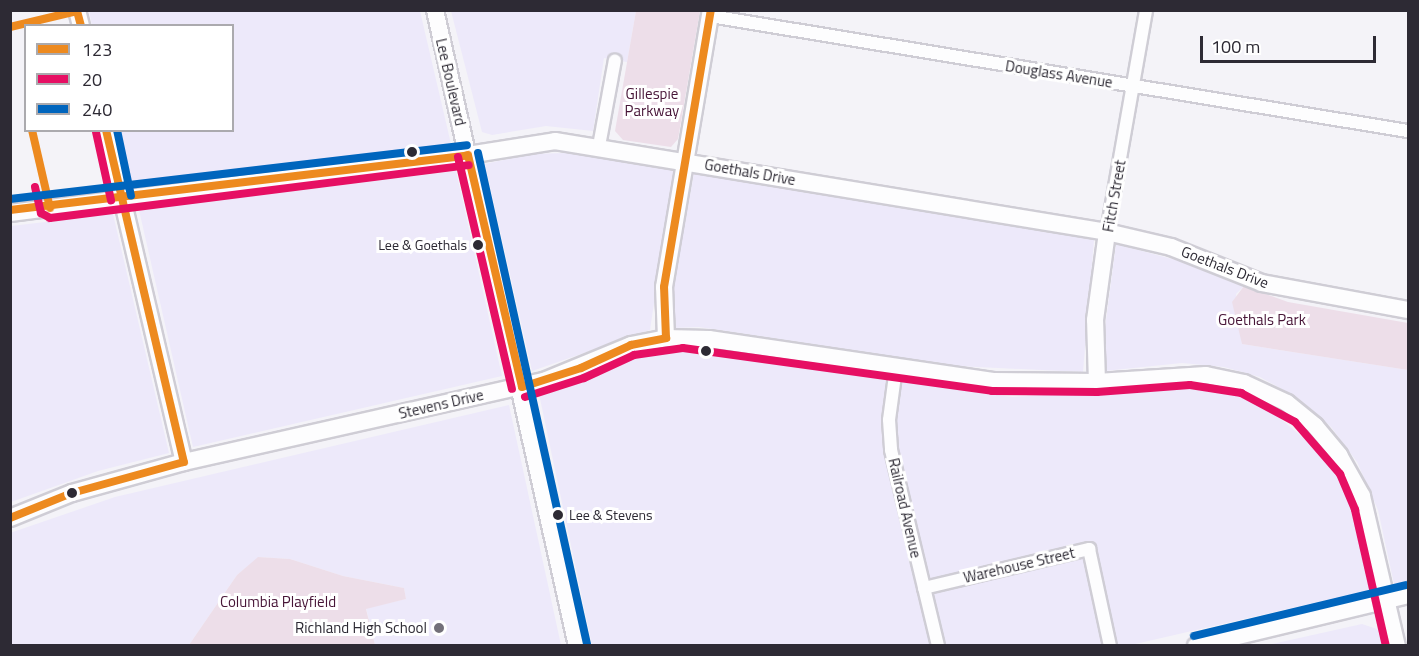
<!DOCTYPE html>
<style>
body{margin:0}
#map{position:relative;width:1419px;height:656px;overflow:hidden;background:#f4f3f8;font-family:"Titillium Web",sans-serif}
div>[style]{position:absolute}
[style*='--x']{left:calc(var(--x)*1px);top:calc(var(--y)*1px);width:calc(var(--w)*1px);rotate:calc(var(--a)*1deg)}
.built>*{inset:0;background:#ede9fa}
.green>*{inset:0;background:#eddee9}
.roads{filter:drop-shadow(2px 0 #cfcdd5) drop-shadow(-2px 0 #cfcdd5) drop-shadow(0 2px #cfcdd5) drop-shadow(0 -2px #cfcdd5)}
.street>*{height:12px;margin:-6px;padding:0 6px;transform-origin:6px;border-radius:6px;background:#fdfdfe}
.secondary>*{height:16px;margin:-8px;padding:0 8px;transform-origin:8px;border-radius:8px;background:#fdfdfe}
.bus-1>*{height:8px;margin:-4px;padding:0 4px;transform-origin:4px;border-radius:4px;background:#ed8a1f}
.bus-2>*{height:8px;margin:-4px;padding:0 4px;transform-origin:4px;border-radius:4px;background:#e60f63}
.bus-3>*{height:8px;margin:-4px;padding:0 4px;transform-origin:4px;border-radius:4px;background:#0065bd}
.dots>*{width:16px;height:16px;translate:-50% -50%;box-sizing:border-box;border:3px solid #fff;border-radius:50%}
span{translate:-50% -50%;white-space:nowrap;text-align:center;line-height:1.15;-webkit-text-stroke:6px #fff;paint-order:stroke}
.bus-label{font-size:14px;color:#2d2a34}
.right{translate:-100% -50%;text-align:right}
.left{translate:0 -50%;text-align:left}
.street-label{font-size:15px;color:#2d2a34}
.park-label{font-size:15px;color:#471537}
.poi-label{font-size:15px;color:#2d2a34}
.frame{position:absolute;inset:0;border:12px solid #2d2a34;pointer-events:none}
.legend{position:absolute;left:24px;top:24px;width:210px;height:108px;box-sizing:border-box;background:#fff;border:2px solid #abaaae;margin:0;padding:8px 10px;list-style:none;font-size:18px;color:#2d2a34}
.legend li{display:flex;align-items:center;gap:12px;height:30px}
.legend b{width:30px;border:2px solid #abaaae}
.scale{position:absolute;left:1200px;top:36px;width:176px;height:27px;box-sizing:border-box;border:3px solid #2d2a34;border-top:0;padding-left:8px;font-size:18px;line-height:21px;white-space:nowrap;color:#2d2a34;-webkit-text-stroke:4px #fff;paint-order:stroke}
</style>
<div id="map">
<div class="built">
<div style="clip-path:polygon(89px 11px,420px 11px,451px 144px,441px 152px,435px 148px,136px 184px,127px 175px,117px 131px,232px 130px,232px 26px,92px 25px)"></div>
<div style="clip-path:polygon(451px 11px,636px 11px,627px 62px,604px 58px,593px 131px,546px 126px,492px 135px,482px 132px)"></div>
<div style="clip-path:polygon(567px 153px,674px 170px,650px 330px,532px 371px,485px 164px,530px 154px)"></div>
<div style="clip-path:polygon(456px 171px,502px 376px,193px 447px,139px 210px)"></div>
<div style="clip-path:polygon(694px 173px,1094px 240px,1083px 372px,957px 366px,699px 327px,672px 328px,672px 294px)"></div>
<div style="clip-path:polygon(113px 214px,169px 453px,98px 471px,11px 502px,11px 226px)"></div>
<div style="clip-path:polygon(1116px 244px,1187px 263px,1244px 286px,1236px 294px,1242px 344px,1408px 370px,1408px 581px,1394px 584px,1378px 510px,1357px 462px,1331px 427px,1298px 398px,1260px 377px,1224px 367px,1182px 363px,1104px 371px,1102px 351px)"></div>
<div style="clip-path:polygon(691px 351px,1012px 397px,1181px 387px,1222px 392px,1260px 402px,1317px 449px,1341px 481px,1354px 513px,1370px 590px,1131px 645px,592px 645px,539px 394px,564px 389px,631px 359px,654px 353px)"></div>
<div style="clip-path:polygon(509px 405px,561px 645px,375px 645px,366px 608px,406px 599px,404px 588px,343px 576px,290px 559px,259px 557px,237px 575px,189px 645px,11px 645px,10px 533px,115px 497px)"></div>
<div style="clip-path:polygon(1362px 624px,1377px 629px,1384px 645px,1268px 645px)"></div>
</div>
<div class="green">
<div style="clip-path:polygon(636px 11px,700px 11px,678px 139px,671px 147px,623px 140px,615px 131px)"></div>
<div style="clip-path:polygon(1244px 286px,1288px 302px,1408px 323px,1408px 370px,1242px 344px,1232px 302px)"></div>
<div style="clip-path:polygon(258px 557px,290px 559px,343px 576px,404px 588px,406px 599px,366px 609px,375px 645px,189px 645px,237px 575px)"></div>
</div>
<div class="roads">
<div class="street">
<div style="--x:710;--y:16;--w:707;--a:9.36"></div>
<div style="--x:599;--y:146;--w:87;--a:-79.5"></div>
<div style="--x:1107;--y:232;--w:225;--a:-80"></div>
<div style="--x:896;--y:368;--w:52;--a:97.7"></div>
<div style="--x:889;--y:420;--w:30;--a:86"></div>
<div style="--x:891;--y:450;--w:202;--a:76.5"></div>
<div style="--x:924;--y:588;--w:170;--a:-13.3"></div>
<div style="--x:1089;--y:549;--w:99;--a:77.8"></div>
</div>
<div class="secondary">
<div style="--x:77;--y:10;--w:16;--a:76"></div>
<div style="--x:435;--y:10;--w:652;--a:77.41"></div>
<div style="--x:106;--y:130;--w:341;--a:76.8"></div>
<div style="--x:10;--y:213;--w:462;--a:-7.2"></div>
<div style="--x:468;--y:155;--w:88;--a:-9.1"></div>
<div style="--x:555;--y:141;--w:559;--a:9.36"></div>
<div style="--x:1107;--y:232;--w:66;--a:13.2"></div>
<div style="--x:1171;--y:247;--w:98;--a:21.6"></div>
<div style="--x:1262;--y:283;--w:148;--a:10.5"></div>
<div style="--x:666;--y:338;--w:51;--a:-92.2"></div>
<div style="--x:664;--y:287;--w:281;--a:-80.4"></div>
<div style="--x:1097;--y:382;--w:62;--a:-91.8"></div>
<div style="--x:1095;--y:320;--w:89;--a:-82.2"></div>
<div style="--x:10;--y:518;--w:67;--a:-22"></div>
<div style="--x:72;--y:493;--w:116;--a:-15.5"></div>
<div style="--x:184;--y:462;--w:369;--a:-12.7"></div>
<div style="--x:544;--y:381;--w:94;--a:-22.5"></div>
<div style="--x:631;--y:345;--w:36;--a:-11"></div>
<div style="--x:666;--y:338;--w:43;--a:1.3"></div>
<div style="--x:709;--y:339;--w:287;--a:8.4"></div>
<div style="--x:993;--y:381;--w:104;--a:0.6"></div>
<div style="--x:1097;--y:382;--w:109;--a:-3.7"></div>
<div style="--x:1206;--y:375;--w:39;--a:12"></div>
<div style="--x:1244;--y:383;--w:47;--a:24.9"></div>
<div style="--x:1287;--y:403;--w:36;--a:39"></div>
<div style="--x:1315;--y:426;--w:38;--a:50"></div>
<div style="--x:1339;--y:455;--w:47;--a:60.7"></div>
<div style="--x:1362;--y:496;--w:154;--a:76.9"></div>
<div style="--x:1196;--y:646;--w:218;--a:-13.5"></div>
</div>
</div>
<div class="bus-1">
<div style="--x:10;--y:27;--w:69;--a:-13.4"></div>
<div style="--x:77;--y:11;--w:16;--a:75"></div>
<div style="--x:32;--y:130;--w:80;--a:77"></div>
<div style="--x:106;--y:130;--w:341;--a:76.8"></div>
<div style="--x:468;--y:155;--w:238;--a:76.9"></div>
<div style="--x:10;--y:210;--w:461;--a:-6.8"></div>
<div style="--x:666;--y:338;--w:51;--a:-92.2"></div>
<div style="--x:664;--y:287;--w:281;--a:-80.4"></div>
<div style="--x:522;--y:387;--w:62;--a:-17.9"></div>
<div style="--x:581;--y:368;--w:55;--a:-24.7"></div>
<div style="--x:631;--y:345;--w:36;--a:-11"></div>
<div style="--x:10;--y:518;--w:67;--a:-22"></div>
<div style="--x:72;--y:493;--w:116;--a:-15.5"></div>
</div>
<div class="bus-2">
<div style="--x:96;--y:132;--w:70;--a:77.6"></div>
<div style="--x:458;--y:157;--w:238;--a:76.9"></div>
<div style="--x:35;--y:187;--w:27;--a:77"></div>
<div style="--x:41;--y:213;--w:10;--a:29"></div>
<div style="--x:50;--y:218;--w:422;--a:-7.2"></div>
<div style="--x:525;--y:397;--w:62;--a:-17.9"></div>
<div style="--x:584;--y:378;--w:55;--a:-24.7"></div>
<div style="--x:634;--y:355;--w:49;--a:-8.1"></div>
<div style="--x:683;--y:348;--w:312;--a:7.9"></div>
<div style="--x:992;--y:391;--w:105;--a:0.5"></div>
<div style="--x:1097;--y:392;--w:93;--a:-4.3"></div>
<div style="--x:1190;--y:385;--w:52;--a:8.9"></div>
<div style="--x:1241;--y:393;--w:61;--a:28.2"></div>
<div style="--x:1295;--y:422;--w:69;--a:49.1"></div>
<div style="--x:1340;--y:474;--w:39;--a:67"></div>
<div style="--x:1355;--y:510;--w:139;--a:77.2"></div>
</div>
<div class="bus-3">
<div style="--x:117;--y:130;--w:67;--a:78"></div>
<div style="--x:478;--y:153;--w:503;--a:77.48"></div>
<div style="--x:10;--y:199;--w:460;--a:-6.7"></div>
<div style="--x:1194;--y:636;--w:218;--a:-13.5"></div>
</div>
<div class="dots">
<div style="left:412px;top:152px;background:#2d2a34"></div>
<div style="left:478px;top:245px;background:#2d2a34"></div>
<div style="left:706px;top:351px;background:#2d2a34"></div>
<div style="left:72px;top:493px;background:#2d2a34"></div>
<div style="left:558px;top:515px;background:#2d2a34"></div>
<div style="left:439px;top:628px;background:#737079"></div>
</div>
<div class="bus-label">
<span class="right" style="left:467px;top:245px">Lee &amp; Goethals</span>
<span class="left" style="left:569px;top:515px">Lee &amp; Stevens</span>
</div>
<div class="street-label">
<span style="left:1059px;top:74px;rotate:9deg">Douglass Avenue</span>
<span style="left:451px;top:82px;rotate:77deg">Lee Boulevard</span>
<span style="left:750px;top:172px;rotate:10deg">Goethals Drive</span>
<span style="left:1114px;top:196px;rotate:-80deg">Fitch Street</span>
<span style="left:1225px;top:267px;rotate:21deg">Goethals Drive</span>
<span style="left:441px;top:404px;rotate:-13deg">Stevens Drive</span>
<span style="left:905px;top:508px;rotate:77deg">Railroad Avenue</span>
<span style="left:1019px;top:565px;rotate:-13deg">Warehouse Street</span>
</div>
<div class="park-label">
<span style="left:652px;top:102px">Gillespie<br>Parkway</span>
<span style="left:1262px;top:320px">Goethals Park</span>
<span style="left:278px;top:602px">Columbia Playfield</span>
</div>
<div class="poi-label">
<span class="right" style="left:427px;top:628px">Richland High School</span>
</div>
<div class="frame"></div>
<ul class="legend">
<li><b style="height:8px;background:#ed8a1f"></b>123</li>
<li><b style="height:8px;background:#e60f63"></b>20</li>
<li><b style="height:8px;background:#0065bd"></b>240</li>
</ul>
<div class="scale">100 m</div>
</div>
